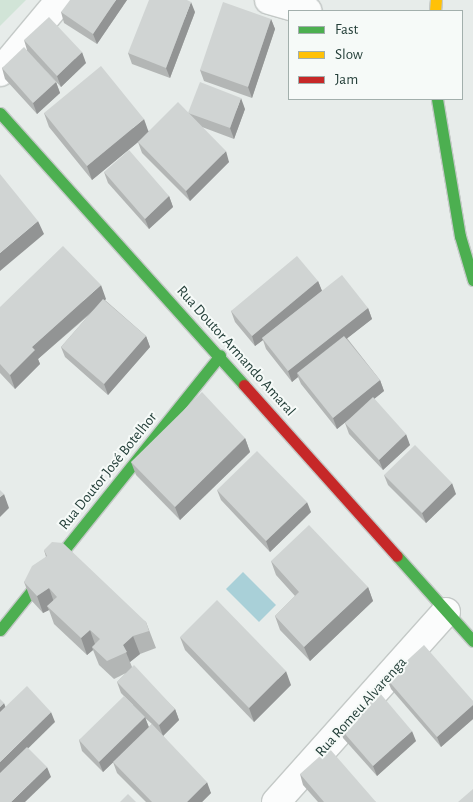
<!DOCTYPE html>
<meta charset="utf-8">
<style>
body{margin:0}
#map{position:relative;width:473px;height:802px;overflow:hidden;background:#e7ecea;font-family:"Alegreya Sans",sans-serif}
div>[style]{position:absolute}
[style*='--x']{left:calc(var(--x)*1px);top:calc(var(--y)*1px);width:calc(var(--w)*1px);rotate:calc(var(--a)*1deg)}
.green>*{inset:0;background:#d1e4d7}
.water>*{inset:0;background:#a9d0d8}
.roads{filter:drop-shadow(1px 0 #c4c9c7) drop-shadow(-1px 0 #c4c9c7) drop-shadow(0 1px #c4c9c7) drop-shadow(0 -1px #c4c9c7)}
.street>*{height:28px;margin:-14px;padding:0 14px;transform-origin:14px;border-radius:14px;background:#fbfcfc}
.fast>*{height:11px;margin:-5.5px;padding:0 5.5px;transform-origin:5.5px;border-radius:5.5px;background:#4caf50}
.slow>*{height:11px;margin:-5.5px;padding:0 5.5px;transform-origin:5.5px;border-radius:5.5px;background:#ffc107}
.jam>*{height:11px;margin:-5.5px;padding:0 5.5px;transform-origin:5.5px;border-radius:5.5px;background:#c62828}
.wall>*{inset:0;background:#b3b6b5}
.shaded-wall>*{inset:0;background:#929494}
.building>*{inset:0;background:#d0d4d3}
span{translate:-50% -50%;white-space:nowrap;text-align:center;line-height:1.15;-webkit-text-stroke:4px #f6faf8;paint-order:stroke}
.street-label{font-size:15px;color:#243f39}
.legend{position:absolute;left:288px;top:10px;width:175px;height:90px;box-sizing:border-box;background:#f6faf8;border:1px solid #a2afac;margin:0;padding:6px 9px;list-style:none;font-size:15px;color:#243f39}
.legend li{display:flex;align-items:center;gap:10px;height:25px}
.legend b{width:25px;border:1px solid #a2afac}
</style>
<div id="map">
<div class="green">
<div style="clip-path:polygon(0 0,26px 0,0 26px)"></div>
</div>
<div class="water">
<div style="clip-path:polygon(243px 572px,276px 605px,259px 622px,226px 589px)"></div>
</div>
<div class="roads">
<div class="street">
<div style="--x:269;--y:0;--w:40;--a:16"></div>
<div style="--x:0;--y:72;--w:94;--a:-50.2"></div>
<div style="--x:276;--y:802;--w:255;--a:-48.2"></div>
</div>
<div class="fast">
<div style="--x:437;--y:99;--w:139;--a:80.5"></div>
<div style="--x:460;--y:236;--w:46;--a:73.5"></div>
<div style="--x:0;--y:113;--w:365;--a:48.1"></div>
<div style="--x:397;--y:556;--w:114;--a:48.2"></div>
<div style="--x:0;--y:630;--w:352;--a:-51.3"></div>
</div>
<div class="slow">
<div style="--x:435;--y:11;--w:11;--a:-85"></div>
</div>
<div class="jam">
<div style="--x:244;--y:385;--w:229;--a:48.2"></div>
</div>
</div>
<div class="wall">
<div style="clip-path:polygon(127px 0,97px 44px,64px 23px,61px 12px)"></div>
<div style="clip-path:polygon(195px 12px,170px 78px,132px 64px,128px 53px)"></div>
<div style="clip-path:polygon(271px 19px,275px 29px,252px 98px,204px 81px,200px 70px)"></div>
<div style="clip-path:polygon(24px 40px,86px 63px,61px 87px,37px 61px,56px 82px,60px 93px,37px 114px,5px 79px,2px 68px,27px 50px)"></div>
<div style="clip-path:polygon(245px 109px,234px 139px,202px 127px,229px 162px,190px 201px,142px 153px,138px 142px,92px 180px,49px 127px,44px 113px,149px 131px,189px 113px)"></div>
<div style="clip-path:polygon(104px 172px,169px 196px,173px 207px,149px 229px,108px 183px)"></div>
<div style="clip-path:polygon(318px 281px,322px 291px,368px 308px,372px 319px,347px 338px,380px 380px,384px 391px,374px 399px,410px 445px,383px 470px,349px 434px,345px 423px,349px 419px,337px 429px,301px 384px,298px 377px,292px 382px,266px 349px,263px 340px,255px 346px,235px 322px,231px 311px)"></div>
<div style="clip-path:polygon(106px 299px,105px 300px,146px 336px,150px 347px,108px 395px,65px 357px,61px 347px,89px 315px,38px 359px,40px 364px,15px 389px,0 373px,0 307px)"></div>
<div style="clip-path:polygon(245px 438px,250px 452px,180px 520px,136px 475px,131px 462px)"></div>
<div style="clip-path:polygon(384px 475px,456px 494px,426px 523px,388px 485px)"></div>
<div style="clip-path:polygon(217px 490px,311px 512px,270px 552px,221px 500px)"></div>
<div style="clip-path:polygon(evenodd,44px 550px,146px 622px,156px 648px,140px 654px,130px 662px,132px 667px,175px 709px,179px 720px,163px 736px,211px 793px,202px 802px,146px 802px,117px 773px,113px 762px,103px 772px,82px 751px,79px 740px,133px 705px,121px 693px,117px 682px,126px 673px,114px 679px,99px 665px,93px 650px,87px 655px,54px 624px,49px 610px,43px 613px,31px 600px,24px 582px,46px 557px,44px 550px,145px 718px,152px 724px,149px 727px,145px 718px)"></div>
<div style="clip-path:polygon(271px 561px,368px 587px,373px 601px,310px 661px,280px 630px,275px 616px,295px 596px,276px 575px)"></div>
<div style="clip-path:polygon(180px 637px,291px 685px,254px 722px,185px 650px)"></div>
<div style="clip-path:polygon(387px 679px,473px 701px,473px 719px,441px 747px,391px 689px)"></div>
<div style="clip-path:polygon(339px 727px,416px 741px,377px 776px,343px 738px)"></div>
<div style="clip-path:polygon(300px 774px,376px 802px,318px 802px,303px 785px)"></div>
</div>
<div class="shaded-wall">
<div style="clip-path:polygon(116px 0,127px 0,97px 44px,93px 34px)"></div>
<div style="clip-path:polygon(191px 2px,195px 12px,170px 78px,166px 68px)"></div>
<div style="clip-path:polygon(271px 19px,275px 29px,252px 98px,248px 87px)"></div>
<div style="clip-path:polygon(82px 52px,86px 63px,61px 87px,57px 76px)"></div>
<div style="clip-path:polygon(56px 82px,60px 93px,37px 114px,33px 103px)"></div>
<div style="clip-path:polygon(241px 98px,245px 109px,234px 139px,230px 128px)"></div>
<div style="clip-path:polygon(144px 119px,149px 133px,92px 180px,87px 166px)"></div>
<div style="clip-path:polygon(226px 151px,229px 162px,190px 201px,186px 191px)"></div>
<div style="clip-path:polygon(169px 196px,173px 207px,149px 229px,145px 219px)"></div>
<div style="clip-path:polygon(38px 221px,44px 234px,0 271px,0 253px)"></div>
<div style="clip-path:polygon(318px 281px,322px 291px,262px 338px,263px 340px,255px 346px,252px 336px)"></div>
<div style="clip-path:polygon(101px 285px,106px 299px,38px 359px,40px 364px,15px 389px,10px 375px,32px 347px)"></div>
<div style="clip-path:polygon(368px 308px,372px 319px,299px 376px,297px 373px,298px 377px,292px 382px,288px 371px)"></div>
<div style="clip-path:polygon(146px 336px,150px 347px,108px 395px,104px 384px)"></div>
<div style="clip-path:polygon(380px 380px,384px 391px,337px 429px,333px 418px)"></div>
<div style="clip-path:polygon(406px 434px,410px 445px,383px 470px,379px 460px)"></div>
<div style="clip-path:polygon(245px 438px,250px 452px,180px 520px,175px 507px)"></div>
<div style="clip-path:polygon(452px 483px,456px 494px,426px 523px,422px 513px)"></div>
<div style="clip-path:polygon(4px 494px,9px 508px,0 517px,0 497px)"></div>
<div style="clip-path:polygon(307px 502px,311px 512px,270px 552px,266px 541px)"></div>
<div style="clip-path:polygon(368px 587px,373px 601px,310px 661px,304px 647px)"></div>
<div style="clip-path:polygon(49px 588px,55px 605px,47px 606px,49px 610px,43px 613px,37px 596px)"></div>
<div style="clip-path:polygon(90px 630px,96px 647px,92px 647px,93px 650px,87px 655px,81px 638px)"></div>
<div style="clip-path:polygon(133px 636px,140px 654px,130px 662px,123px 645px)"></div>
<div style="clip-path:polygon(286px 671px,291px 685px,254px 722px,249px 708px)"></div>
<div style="clip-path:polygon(4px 703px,8px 714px,0 721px,0 707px)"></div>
<div style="clip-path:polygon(473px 705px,473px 719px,441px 747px,437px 737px)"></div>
<div style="clip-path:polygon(175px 709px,179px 720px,163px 736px,159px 725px)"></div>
<div style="clip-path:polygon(51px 712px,55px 722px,0 776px,0 762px)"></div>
<div style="clip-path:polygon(145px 717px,149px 728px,103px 772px,99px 762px)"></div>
<div style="clip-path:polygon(412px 731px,416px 741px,377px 776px,373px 766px)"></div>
<div style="clip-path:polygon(47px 767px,51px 777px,25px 802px,11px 802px)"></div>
<div style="clip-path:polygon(207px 782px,211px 793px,202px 802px,187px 802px)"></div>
</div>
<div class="building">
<div style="clip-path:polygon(70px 0,116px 0,93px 34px,61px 12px)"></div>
<div style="clip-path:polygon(149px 0,187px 0,191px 2px,166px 68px,128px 53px)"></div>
<div style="clip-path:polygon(223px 2px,271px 19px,248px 87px,200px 70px)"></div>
<div style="clip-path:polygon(49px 17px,82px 52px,57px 76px,24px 40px)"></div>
<div style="clip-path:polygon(24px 47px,56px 82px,33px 103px,2px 68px)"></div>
<div style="clip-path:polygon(101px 66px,144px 119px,87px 166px,44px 113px)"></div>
<div style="clip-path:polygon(200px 82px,241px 98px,230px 128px,188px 113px)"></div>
<div style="clip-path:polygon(178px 102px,226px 151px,186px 191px,138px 142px)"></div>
<div style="clip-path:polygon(129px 150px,169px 196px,145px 219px,104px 172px)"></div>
<div style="clip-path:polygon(0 174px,38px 221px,0 253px)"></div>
<div style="clip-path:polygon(63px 246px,101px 285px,32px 347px,35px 350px,10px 375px,0 364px,0 307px)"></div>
<div style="clip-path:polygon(297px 256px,318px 281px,252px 336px,231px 311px)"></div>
<div style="clip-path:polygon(342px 275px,368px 308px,288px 371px,262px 338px)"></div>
<div style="clip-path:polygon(103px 299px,146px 336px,104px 384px,61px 347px)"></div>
<div style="clip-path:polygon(344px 336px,380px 380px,333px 418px,297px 373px)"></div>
<div style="clip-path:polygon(202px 392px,245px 438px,175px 507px,131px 462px)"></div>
<div style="clip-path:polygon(373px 397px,406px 434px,379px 460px,345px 423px)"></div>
<div style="clip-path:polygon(415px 445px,452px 483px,422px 513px,384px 475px)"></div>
<div style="clip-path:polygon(257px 451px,307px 502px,266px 541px,217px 490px)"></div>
<div style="clip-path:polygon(0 490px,4px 494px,0 497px)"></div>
<div style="clip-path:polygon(309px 525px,368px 587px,304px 647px,275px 616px,299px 592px,271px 561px)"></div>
<div style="clip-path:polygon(52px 542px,63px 543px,146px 622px,149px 631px,133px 636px,123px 645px,127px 652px,107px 661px,92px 647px,100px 639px,90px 630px,81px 638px,47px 606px,57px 597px,49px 588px,37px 596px,24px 582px,32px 566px,47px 556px,44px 550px)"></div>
<div style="clip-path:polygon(217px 600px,286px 671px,249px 708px,180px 637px)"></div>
<div style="clip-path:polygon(424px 645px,473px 701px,473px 705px,437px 737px,387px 679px)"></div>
<div style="clip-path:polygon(134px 665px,175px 709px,159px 725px,117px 682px)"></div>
<div style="clip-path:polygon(27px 686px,51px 712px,0 762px,0 712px)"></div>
<div style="clip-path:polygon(379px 692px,412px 731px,373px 766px,339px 727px)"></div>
<div style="clip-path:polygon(124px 696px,145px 717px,99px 762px,79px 740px)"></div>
<div style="clip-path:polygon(0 699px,4px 703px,0 707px)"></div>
<div style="clip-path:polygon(152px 724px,207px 782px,187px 802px,152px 802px,113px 762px)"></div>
<div style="clip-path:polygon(27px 747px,47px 767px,11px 802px,0 802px,0 773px)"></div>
<div style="clip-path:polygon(329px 748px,376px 802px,324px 802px,300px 774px)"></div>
<div style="clip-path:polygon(473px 789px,473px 802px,458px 802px)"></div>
<div style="clip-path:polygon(128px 794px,136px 802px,120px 802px)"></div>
</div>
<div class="street-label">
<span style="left:236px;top:351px;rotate:48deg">Rua Doutor Armando Amaral</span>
<span style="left:108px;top:471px;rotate:-51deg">Rua Doutor José Botelhor</span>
<span style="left:361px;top:707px;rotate:-48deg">Rua Romeu Alvarenga</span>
</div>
<ul class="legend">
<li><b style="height:6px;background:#4caf50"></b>Fast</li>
<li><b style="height:6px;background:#ffc107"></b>Slow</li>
<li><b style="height:6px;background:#c62828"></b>Jam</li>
</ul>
</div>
